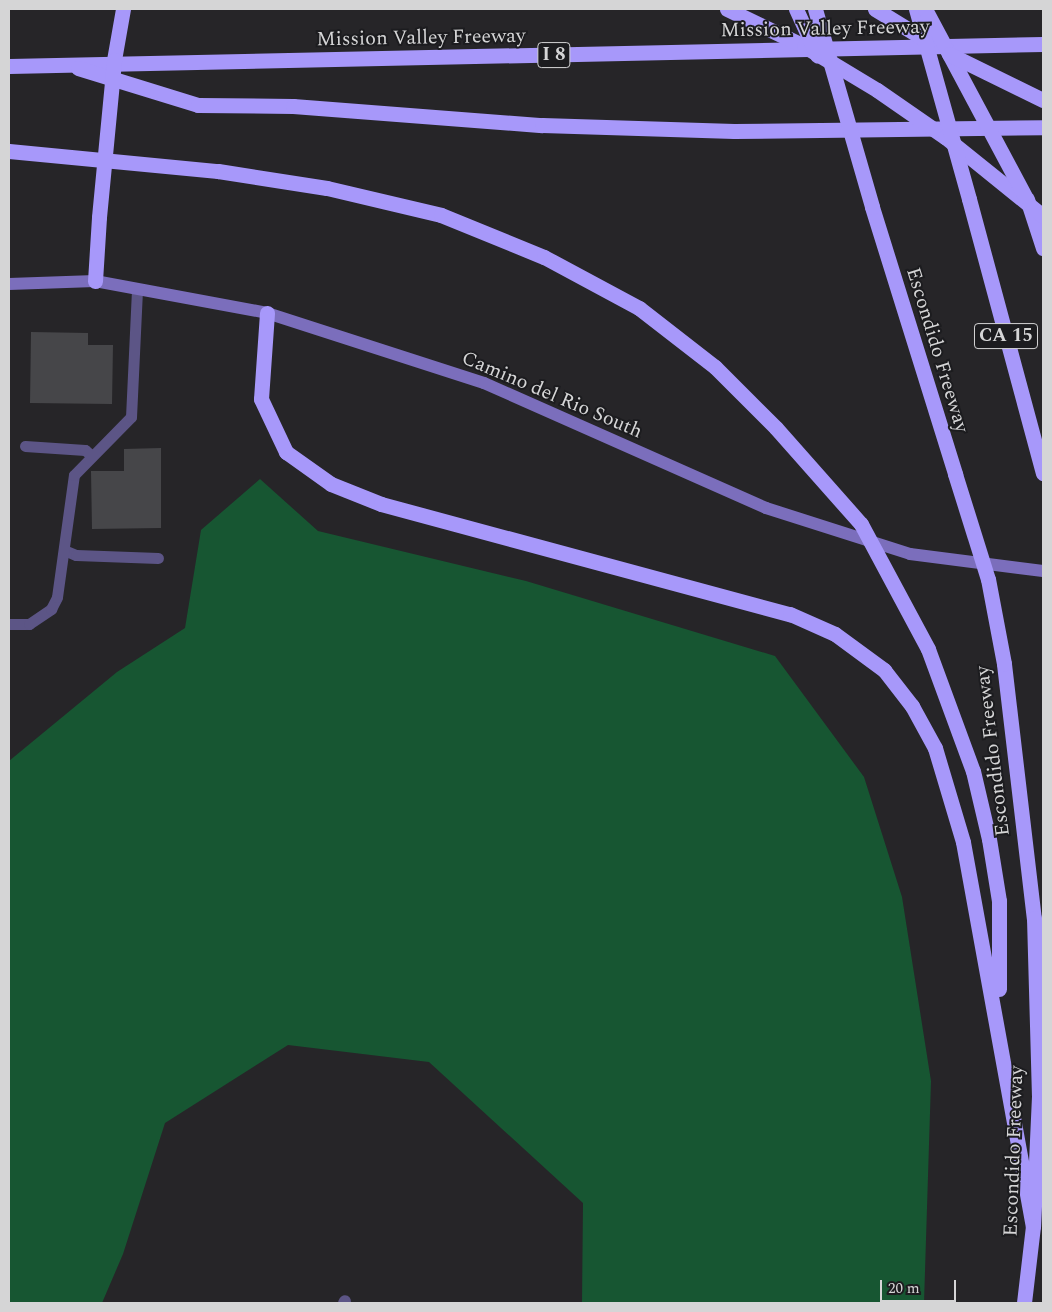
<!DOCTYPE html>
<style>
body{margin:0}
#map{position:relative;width:1052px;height:1312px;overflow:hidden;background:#262528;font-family:Spectral,serif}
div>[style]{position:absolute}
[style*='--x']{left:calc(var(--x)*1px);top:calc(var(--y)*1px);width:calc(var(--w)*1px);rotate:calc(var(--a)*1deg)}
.green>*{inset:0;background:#175632}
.building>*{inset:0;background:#464649}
.lane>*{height:11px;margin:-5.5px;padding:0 5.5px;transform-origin:5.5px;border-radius:5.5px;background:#5c5586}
.street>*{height:12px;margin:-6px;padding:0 6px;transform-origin:6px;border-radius:6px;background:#5c5586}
.secondary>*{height:12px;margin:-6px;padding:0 6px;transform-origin:6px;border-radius:6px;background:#7b6ebc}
.highway>*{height:15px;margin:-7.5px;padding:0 7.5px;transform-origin:7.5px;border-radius:7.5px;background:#a798fa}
.highway-bridge>*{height:15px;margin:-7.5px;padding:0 7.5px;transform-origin:7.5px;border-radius:7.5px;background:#a798fa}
span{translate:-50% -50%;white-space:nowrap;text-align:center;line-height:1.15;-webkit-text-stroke:4px #1c1c1f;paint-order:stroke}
.shield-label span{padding:1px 4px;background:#1c1c1f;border:1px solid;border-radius:4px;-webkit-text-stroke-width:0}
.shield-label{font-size:19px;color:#d5d5d6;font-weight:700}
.street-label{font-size:20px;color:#d5d5d6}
.frame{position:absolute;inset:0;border:10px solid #d5d5d6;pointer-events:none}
.scale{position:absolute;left:880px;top:1280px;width:76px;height:22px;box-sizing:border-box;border:2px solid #d5d5d6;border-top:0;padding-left:6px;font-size:15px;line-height:18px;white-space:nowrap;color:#d5d5d6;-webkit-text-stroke:4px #1c1c1f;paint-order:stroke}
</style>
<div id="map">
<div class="green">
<div style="clip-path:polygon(260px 479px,318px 531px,526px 581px,775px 656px,864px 777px,902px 897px,931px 1081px,924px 1303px,582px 1303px,583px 1203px,429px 1062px,288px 1045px,165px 1123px,123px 1254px,102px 1303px,9px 1303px,9px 761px,117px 672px,185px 628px,201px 530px)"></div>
</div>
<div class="building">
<div style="clip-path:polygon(31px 332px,88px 333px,88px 345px,113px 345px,112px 404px,30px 403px)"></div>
<div style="clip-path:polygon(161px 448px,161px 528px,92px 529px,91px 471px,124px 471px,124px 449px)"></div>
</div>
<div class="lane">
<div style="--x:25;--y:446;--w:60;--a:3.8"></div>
<div style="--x:85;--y:450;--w:9;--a:41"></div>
<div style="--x:64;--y:550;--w:13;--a:23"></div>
<div style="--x:76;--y:555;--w:82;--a:2.1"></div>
<div style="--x:9;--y:624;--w:20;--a:0"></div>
<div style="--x:29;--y:624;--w:27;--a:-34"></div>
<div style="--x:51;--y:609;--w:13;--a:-63"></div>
<div style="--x:57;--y:597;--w:123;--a:-82.1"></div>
<div style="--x:74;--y:475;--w:81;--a:-45.5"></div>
<div style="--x:131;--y:417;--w:128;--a:-87.3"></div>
</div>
<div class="street">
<div style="--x:344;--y:1303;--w:2;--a:-63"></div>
</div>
<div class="secondary">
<div style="--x:9;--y:284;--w:86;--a:-2"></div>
<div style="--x:95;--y:281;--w:175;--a:10.5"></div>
<div style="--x:267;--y:313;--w:228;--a:17.9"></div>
<div style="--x:484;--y:383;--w:308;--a:23.9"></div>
<div style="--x:766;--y:508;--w:151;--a:17.7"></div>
<div style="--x:910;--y:554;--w:134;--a:7.3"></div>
</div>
<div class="highway">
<div style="--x:114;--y:60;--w:52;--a:-80"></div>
<div style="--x:9;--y:66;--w:1034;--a:-1.22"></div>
<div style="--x:78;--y:68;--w:126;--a:17.1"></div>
<div style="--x:198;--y:105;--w:95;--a:0.6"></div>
<div style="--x:293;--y:106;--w:250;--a:4.4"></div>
<div style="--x:542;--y:125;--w:192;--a:1.8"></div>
<div style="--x:734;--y:131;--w:309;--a:-0.7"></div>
<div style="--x:9;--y:151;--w:210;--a:5.5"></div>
<div style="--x:218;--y:171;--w:110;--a:8.9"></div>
<div style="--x:327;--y:188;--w:117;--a:13.3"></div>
<div style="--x:441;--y:215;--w:111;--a:22.2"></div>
<div style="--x:544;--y:257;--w:108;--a:28.2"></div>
<div style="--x:639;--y:308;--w:96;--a:37.8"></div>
<div style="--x:715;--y:367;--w:86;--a:45"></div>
<div style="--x:969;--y:199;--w:284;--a:74.9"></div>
<div style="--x:1027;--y:199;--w:52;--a:71.9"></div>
<div style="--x:872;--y:207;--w:280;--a:72.7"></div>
<div style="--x:95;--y:281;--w:64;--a:-86.4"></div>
<div style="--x:267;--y:313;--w:86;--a:94"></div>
<div style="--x:261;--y:399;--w:59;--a:64.7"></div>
<div style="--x:286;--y:452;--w:55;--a:35.4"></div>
<div style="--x:331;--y:484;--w:54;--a:21.8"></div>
<div style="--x:381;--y:504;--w:424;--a:15.1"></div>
<div style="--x:790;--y:614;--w:49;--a:24"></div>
<div style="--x:835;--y:634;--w:61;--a:36.3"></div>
<div style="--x:884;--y:670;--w:46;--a:52.1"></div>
<div style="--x:912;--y:706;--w:48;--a:61.3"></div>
<div style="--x:935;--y:748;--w:98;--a:73.4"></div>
<div style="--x:963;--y:842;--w:390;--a:79.7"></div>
<div style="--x:928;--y:649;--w:130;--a:69.8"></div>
<div style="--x:973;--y:771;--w:70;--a:76.8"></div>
<div style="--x:989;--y:839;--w:63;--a:80.8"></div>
<div style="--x:999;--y:901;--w:88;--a:90"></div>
<div style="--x:1004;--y:664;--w:256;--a:83.3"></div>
<div style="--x:1034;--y:918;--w:178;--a:88.4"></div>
<div style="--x:1039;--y:1096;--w:130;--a:92.6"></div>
<div style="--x:1033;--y:1226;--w:78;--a:96.7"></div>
</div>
<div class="highway-bridge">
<div style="--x:727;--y:9;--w:85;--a:25.7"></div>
<div style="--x:804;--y:46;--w:85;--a:31.1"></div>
<div style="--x:877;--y:90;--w:83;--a:34.7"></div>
<div style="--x:945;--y:137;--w:126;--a:38.9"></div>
<div style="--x:796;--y:9;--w:51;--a:65.5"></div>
<div style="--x:815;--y:9;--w:206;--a:73.9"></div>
<div style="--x:875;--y:9;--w:63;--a:31.4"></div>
<div style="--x:916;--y:9;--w:197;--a:74.4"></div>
<div style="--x:925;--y:9;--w:212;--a:61.9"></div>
<div style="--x:949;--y:54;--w:105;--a:26.1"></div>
<div style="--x:99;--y:217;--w:158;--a:-84.5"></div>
<div style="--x:776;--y:428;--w:128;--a:48.5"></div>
<div style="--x:861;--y:524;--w:142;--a:61.8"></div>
<div style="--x:955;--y:474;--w:110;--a:72.6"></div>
<div style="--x:988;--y:579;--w:86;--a:79.3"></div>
</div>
<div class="shield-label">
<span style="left:554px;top:55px">I 8</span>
<span style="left:1006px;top:336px">CA 15</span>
</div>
<div class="street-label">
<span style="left:825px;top:29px;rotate:-1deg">Mission Valley Freeway</span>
<span style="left:421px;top:38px;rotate:-1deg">Mission Valley Freeway</span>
<span style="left:937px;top:350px;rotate:73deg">Escondido Freeway</span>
<span style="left:552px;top:395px;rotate:23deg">Camino del Rio South</span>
<span style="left:993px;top:751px;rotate:-97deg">Escondido Freeway</span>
<span style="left:1014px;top:1151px;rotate:-88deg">Escondido Freeway</span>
</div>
<div class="frame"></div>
<div class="scale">20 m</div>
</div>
